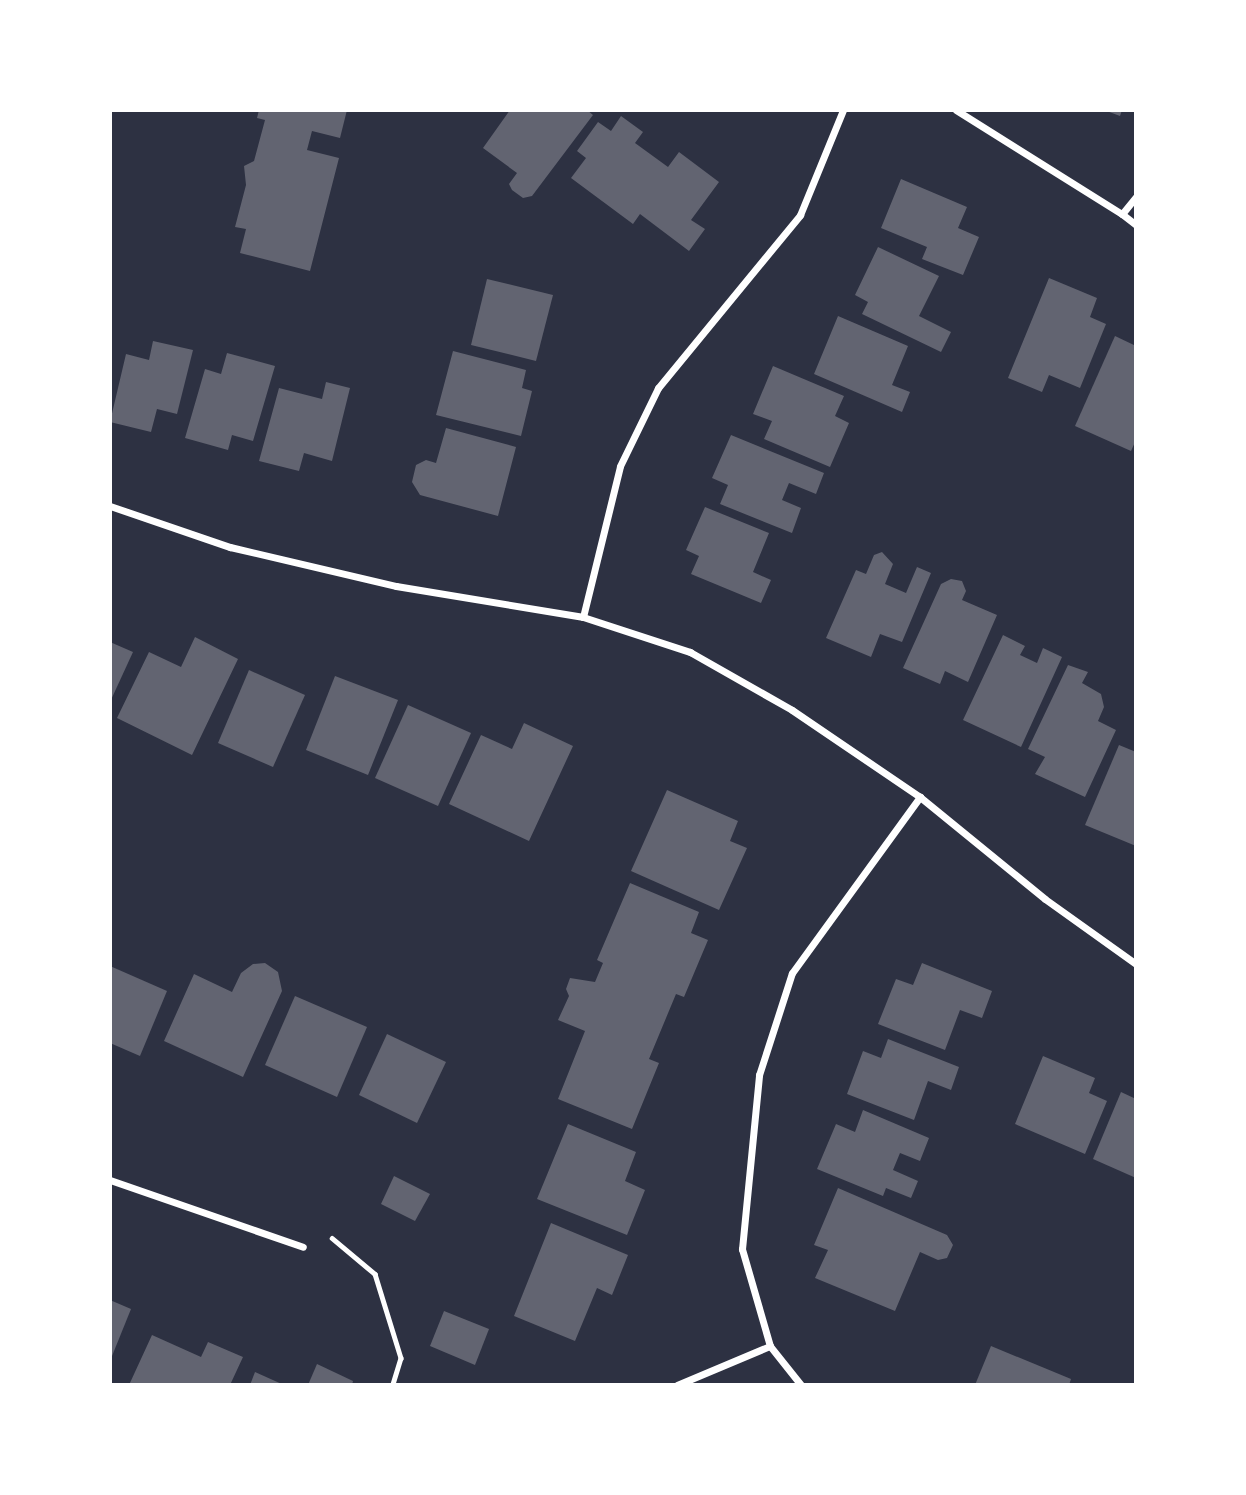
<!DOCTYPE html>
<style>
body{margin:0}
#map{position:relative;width:1246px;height:1495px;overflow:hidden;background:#2d3142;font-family:Barlow,sans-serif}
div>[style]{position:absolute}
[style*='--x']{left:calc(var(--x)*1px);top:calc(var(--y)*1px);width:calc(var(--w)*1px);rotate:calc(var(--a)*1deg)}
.building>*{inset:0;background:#626471}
.path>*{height:4.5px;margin:-2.25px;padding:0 2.25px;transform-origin:2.25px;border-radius:2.25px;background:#fff}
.minor>*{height:7px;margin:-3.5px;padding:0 3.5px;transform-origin:3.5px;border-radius:3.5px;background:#fff}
span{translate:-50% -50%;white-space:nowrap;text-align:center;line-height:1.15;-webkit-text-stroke:5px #fff;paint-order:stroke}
.frame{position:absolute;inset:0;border:112px solid #fff;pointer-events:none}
</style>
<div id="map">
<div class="building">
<div style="clip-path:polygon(259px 110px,347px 110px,340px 138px,312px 131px,307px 150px,339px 158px,310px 271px,240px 253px,246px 229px,235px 227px,246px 185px,244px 166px,254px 161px,265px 120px,257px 118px)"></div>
<div style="clip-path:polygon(510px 110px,587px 110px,593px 115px,532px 196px,523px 198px,512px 190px,509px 184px,517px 173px,483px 148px)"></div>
<div style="clip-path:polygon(1104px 110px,1122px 110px,1120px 116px)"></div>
<div style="clip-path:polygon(621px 116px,643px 132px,635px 143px,668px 167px,679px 152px,719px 182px,691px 220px,705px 229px,689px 251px,640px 214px,633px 224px,571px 178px,586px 158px,577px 151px,598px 122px,611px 131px)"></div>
<div style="clip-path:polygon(901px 179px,967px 207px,958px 228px,979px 237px,963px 275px,922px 259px,927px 247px,881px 228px)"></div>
<div style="clip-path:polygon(878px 247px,939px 276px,919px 316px,951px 332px,941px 352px,862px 314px,868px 302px,855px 295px)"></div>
<div style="clip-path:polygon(1049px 278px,1097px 298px,1090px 317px,1106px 324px,1080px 388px,1049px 375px,1042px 392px,1008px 378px)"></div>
<div style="clip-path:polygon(487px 279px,553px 295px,536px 361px,471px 345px)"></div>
<div style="clip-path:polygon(838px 316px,908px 346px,892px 385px,910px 392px,902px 412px,814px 374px)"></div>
<div style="clip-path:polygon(1115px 336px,1136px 346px,1136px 440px,1131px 451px,1075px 426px)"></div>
<div style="clip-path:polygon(153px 341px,193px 350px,177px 414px,157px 409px,151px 432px,110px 422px,126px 354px,149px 360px)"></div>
<div style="clip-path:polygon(453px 351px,526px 370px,522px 388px,532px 391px,521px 436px,436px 415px)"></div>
<div style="clip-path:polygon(227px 353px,275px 366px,253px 441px,232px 435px,228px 450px,185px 438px,205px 369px,221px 374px)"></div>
<div style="clip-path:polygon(773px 366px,844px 396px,835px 416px,849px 423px,830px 467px,764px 439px,772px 421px,753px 414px)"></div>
<div style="clip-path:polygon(326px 382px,350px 388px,332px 461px,304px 453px,299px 471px,259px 461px,279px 388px,322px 399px)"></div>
<div style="clip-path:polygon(446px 428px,516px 447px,498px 516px,420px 495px,412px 482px,416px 465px,426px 460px,436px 463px)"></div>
<div style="clip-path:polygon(731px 435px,824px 473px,816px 494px,789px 483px,782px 500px,801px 508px,792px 533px,720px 504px,728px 485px,712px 478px)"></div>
<div style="clip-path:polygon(705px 507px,769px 533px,753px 572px,771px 580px,761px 603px,691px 574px,699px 556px,686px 550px)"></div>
<div style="clip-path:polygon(882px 552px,893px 564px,885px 584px,906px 593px,917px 567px,931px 573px,902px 642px,880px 634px,871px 657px,826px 638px,856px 570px,866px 574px,874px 555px)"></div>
<div style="clip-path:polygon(951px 579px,962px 581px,966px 591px,962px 600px,997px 615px,968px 682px,945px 671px,940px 684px,903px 668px,941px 584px)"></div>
<div style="clip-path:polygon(1003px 635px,1025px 646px,1020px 655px,1037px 663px,1043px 648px,1062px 657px,1021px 747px,963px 720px)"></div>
<div style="clip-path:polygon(195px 637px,238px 659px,192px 755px,117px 718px,149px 652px,181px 667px)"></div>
<div style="clip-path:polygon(110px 642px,133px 652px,110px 702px)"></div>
<div style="clip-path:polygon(1068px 665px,1088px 672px,1082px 683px,1101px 694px,1104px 707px,1098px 721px,1116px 730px,1085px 797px,1035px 774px,1045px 757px,1028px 749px)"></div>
<div style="clip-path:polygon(249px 670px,305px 695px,273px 767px,218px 743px)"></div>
<div style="clip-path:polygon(335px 676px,398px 700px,368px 775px,306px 750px)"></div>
<div style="clip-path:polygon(408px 705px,471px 733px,438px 806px,375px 778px)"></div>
<div style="clip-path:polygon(524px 723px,573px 746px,529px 841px,449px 804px,481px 735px,512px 749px)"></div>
<div style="clip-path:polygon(1119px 745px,1136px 752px,1136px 846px,1085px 825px)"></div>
<div style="clip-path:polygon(667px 790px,738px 821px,730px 841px,747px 848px,719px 910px,631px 871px)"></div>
<div style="clip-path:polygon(630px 883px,699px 912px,691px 933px,708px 940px,684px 997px,676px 994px,649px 1059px,659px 1063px,632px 1129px,558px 1099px,585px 1031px,558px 1020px,569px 996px,566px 989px,570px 978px,595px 982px,603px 963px,597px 960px)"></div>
<div style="clip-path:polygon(265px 963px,278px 972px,282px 991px,243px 1077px,164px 1041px,194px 974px,232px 992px,241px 973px,253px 964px)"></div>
<div style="clip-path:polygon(922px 963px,992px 991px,982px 1018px,960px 1010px,945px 1050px,878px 1024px,896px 979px,913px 985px)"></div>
<div style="clip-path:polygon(110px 966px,167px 991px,140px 1056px,110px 1043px)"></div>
<div style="clip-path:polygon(295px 996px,367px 1027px,337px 1097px,265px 1065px)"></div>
<div style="clip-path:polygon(387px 1034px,446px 1062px,417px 1123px,359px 1095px)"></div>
<div style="clip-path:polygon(888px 1039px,959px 1067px,951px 1090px,928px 1081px,914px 1120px,847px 1094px,863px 1051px,881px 1058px)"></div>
<div style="clip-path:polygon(1043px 1056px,1095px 1078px,1089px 1093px,1107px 1101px,1085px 1154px,1015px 1124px)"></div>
<div style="clip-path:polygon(1121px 1092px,1136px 1099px,1136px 1178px,1093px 1159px)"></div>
<div style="clip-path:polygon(863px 1110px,929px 1138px,920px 1161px,900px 1153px,893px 1170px,918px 1181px,911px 1198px,886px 1188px,883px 1196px,817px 1169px,836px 1124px,855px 1132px)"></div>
<div style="clip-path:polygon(568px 1124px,636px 1152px,625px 1181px,645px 1190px,627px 1235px,537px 1199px)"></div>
<div style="clip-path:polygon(394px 1176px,430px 1194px,415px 1221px,381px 1204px)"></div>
<div style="clip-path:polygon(838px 1188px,947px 1235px,953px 1245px,947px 1258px,938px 1260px,920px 1252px,895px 1311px,815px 1278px,828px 1250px,814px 1245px)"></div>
<div style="clip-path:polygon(551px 1223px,628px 1255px,612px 1295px,597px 1288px,575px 1341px,514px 1316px)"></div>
<div style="clip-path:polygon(110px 1300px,131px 1309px,110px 1361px)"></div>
<div style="clip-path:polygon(444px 1311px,489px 1329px,475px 1365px,430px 1346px)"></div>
<div style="clip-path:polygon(152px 1335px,201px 1357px,208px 1342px,243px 1357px,230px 1385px,129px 1385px)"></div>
<div style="clip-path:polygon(991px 1346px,1071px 1379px,1069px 1385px,975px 1385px)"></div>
<div style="clip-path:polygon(317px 1364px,353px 1381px,352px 1385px,308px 1385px)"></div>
<div style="clip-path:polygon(255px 1372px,284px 1385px,250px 1385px)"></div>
</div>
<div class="path">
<div style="--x:332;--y:1238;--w:56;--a:39.9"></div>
<div style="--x:375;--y:1274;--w:88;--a:72.8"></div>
<div style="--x:401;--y:1358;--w:28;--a:107"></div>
</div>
<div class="minor">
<div style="--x:956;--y:110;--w:196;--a:32.1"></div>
<div style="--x:1122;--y:214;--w:22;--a:-51"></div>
<div style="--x:1122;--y:214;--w:18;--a:38"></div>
<div style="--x:110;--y:506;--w:127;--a:18.9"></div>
<div style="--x:230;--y:547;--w:171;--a:13.2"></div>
<div style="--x:396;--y:586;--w:190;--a:9.4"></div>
<div style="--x:583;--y:617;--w:113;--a:18.1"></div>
<div style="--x:690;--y:652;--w:117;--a:29.6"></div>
<div style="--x:792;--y:710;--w:155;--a:34.2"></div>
<div style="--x:920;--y:797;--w:161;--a:39.2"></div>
<div style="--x:1045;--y:899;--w:112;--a:35.5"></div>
<div style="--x:583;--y:617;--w:155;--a:-76.2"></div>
<div style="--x:620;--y:466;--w:87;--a:-64"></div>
<div style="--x:658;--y:388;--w:224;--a:-50.6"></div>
<div style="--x:800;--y:215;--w:113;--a:-67.7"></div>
<div style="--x:110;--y:1180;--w:204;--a:19.1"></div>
<div style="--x:677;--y:1385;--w:101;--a:-22.8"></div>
<div style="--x:801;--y:1385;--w:50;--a:-128.5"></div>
<div style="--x:770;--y:1346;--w:101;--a:-106.1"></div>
<div style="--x:742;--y:1249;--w:175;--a:-84.4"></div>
<div style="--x:759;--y:1075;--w:107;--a:-72.1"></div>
<div style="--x:792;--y:973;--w:218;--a:-54"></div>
</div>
<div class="frame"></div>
</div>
